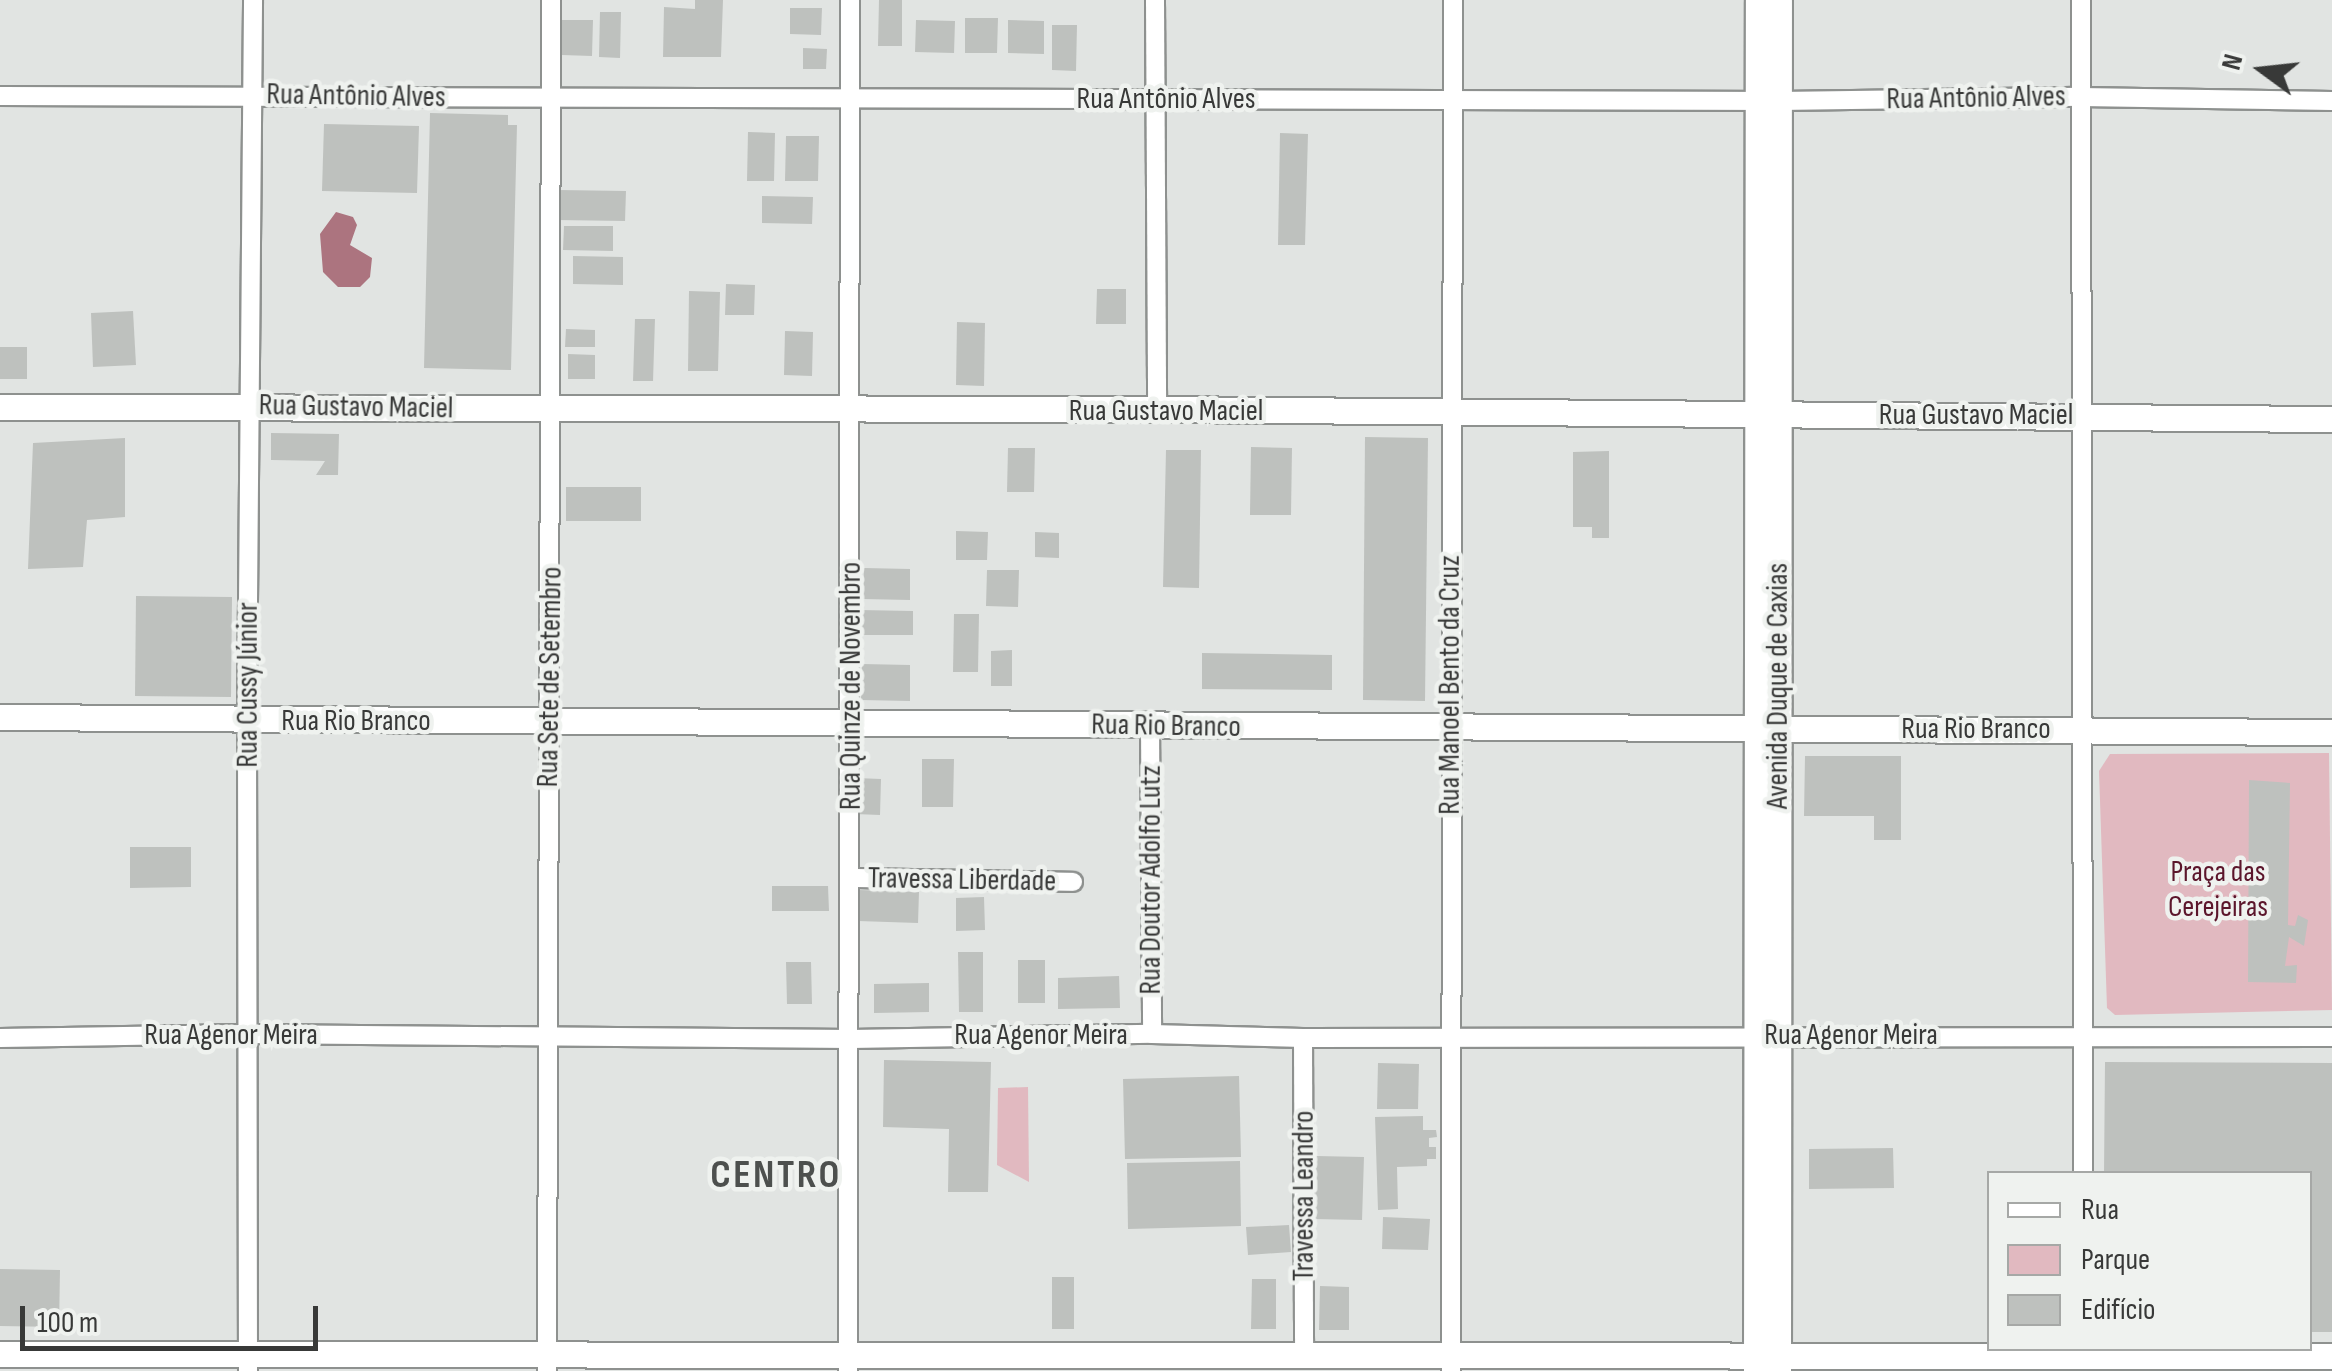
<!DOCTYPE html>
<meta charset="utf-8">
<style>
body{margin:0}
#map{position:relative;width:2332px;height:1371px;overflow:hidden;background:#e1e4e2;font-family:"Sofia Sans Condensed",sans-serif}
div>[style]{position:absolute}
[style*='--x']{left:calc(var(--x)*1px);top:calc(var(--y)*1px);width:calc(var(--w)*1px);rotate:calc(var(--a)*1deg)}
.green>*{inset:0;background:#e1b9c0}
.water>*{inset:0;background:#ac747f}
.building>*{inset:0;background:#bec1be}
.roads{filter:drop-shadow(2px 0 #8e918f) drop-shadow(-2px 0 #8e918f) drop-shadow(0 2px #8e918f) drop-shadow(0 -2px #8e918f)}
.street>*{height:18px;margin:-9px;padding:0 9px;transform-origin:9px;border-radius:9px;background:#fff}
.secondary>*{height:25px;margin:-12.5px;padding:0 12.5px;transform-origin:12.5px;border-radius:12.5px;background:#fff}
span{translate:-50% -50%;white-space:nowrap;text-align:center;line-height:1.15;-webkit-text-stroke:9px #eff2ef;paint-order:stroke}
.street-label{font-size:30px;color:#383938}
.park-label{font-size:30px;color:#5b152b}
.district-label{font-size:40px;color:#4d504e;font-weight:700;letter-spacing:2.5px}
.legend{position:absolute;left:1987px;top:1171px;width:325px;height:180px;box-sizing:border-box;background:#eff2ef;border:2px solid #a6a8a6;margin:0;padding:12px 18px;list-style:none;font-size:30px;color:#383938}
.legend li{display:flex;align-items:center;gap:20px;height:50px}
.legend b{width:50px;border:2px solid #a6a8a6}
.north{position:absolute;left:2212px;top:20px;width:100px;height:100px;-webkit-text-stroke:8px #eff2ef;paint-order:stroke;rotate:285deg;font-size:28px;font-weight:700;line-height:40px;text-align:center;color:#383938}
.north::after{content:'';display:block;margin:auto;width:35px;height:45px;background:#383938;clip-path:polygon(50% 0,100% 100%,50% 72%,0 100%)}
.scale{position:absolute;left:20px;top:1306px;width:298px;height:45px;box-sizing:border-box;border:5px solid #383938;border-top:0;padding-left:12px;font-size:30px;line-height:35px;white-space:nowrap;color:#383938;-webkit-text-stroke:8px #eff2ef;paint-order:stroke}
</style>
<div id="map">
<div class="green">
<div style="clip-path:polygon(2329px 753px,2332px 1010px,2115px 1015px,2107px 1008px,2099px 771px,2110px 754px)"></div>
<div style="clip-path:polygon(1028px 1087px,1029px 1182px,997px 1165px,998px 1088px)"></div>
</div>
<div class="water">
<div style="clip-path:polygon(336px 212px,353px 217px,357px 225px,350px 245px,372px 258px,370px 277px,360px 287px,338px 287px,323px 272px,320px 234px)"></div>
</div>
<div class="building">
<div style="clip-path:polygon(695px 0,723px 0,721px 57px,663px 57px,664px 7px,695px 9px)"></div>
<div style="clip-path:polygon(879px 0,902px 0,902px 46px,878px 46px)"></div>
<div style="clip-path:polygon(790px 8px,822px 8px,821px 35px,790px 34px)"></div>
<div style="clip-path:polygon(600px 12px,621px 12px,620px 58px,599px 57px)"></div>
<div style="clip-path:polygon(965px 18px,998px 18px,997px 53px,965px 53px)"></div>
<div style="clip-path:polygon(562px 20px,593px 20px,592px 56px,562px 55px)"></div>
<div style="clip-path:polygon(916px 20px,955px 21px,954px 53px,915px 52px)"></div>
<div style="clip-path:polygon(1008px 20px,1044px 21px,1044px 54px,1008px 53px)"></div>
<div style="clip-path:polygon(1052px 25px,1077px 25px,1076px 71px,1052px 70px)"></div>
<div style="clip-path:polygon(803px 48px,827px 49px,826px 69px,803px 69px)"></div>
<div style="clip-path:polygon(430px 113px,508px 115px,508px 125px,517px 125px,511px 370px,424px 368px)"></div>
<div style="clip-path:polygon(324px 124px,419px 126px,417px 193px,322px 191px)"></div>
<div style="clip-path:polygon(748px 132px,775px 133px,774px 181px,747px 181px)"></div>
<div style="clip-path:polygon(1280px 133px,1308px 134px,1305px 245px,1278px 245px)"></div>
<div style="clip-path:polygon(786px 136px,819px 136px,818px 181px,785px 181px)"></div>
<div style="clip-path:polygon(558px 190px,626px 191px,625px 221px,557px 220px)"></div>
<div style="clip-path:polygon(762px 196px,813px 197px,812px 224px,762px 223px)"></div>
<div style="clip-path:polygon(564px 226px,613px 226px,613px 251px,563px 250px)"></div>
<div style="clip-path:polygon(573px 256px,623px 257px,623px 285px,573px 284px)"></div>
<div style="clip-path:polygon(726px 284px,755px 285px,754px 315px,725px 315px)"></div>
<div style="clip-path:polygon(1097px 289px,1126px 289px,1126px 324px,1096px 324px)"></div>
<div style="clip-path:polygon(689px 291px,720px 292px,718px 371px,688px 371px)"></div>
<div style="clip-path:polygon(133px 311px,136px 365px,93px 367px,91px 313px)"></div>
<div style="clip-path:polygon(635px 319px,655px 319px,653px 381px,633px 381px)"></div>
<div style="clip-path:polygon(957px 322px,985px 323px,984px 386px,956px 385px)"></div>
<div style="clip-path:polygon(566px 329px,595px 330px,595px 347px,565px 347px)"></div>
<div style="clip-path:polygon(785px 331px,813px 332px,812px 376px,784px 375px)"></div>
<div style="clip-path:polygon(0 347px,27px 347px,27px 379px,0 379px)"></div>
<div style="clip-path:polygon(568px 354px,595px 355px,595px 379px,568px 379px)"></div>
<div style="clip-path:polygon(271px 433px,339px 434px,338px 475px,316px 475px,325px 461px,271px 460px)"></div>
<div style="clip-path:polygon(1365px 437px,1428px 438px,1425px 701px,1363px 700px)"></div>
<div style="clip-path:polygon(125px 438px,125px 517px,87px 520px,83px 567px,28px 569px,33px 443px)"></div>
<div style="clip-path:polygon(1251px 447px,1292px 448px,1291px 515px,1250px 515px)"></div>
<div style="clip-path:polygon(1008px 448px,1035px 448px,1034px 492px,1007px 492px)"></div>
<div style="clip-path:polygon(1166px 450px,1201px 450px,1199px 588px,1163px 587px)"></div>
<div style="clip-path:polygon(1609px 451px,1609px 538px,1592px 538px,1592px 527px,1573px 527px,1573px 452px)"></div>
<div style="clip-path:polygon(566px 487px,641px 487px,641px 521px,566px 521px)"></div>
<div style="clip-path:polygon(956px 531px,988px 532px,987px 560px,956px 560px)"></div>
<div style="clip-path:polygon(1035px 532px,1059px 533px,1059px 558px,1035px 557px)"></div>
<div style="clip-path:polygon(864px 568px,910px 569px,910px 600px,863px 599px)"></div>
<div style="clip-path:polygon(987px 570px,1019px 570px,1018px 607px,986px 606px)"></div>
<div style="clip-path:polygon(136px 596px,232px 597px,231px 697px,135px 696px)"></div>
<div style="clip-path:polygon(859px 610px,913px 611px,913px 635px,859px 635px)"></div>
<div style="clip-path:polygon(954px 614px,979px 614px,978px 672px,953px 672px)"></div>
<div style="clip-path:polygon(1012px 650px,1012px 686px,991px 686px,991px 651px)"></div>
<div style="clip-path:polygon(1202px 653px,1332px 655px,1332px 690px,1202px 689px)"></div>
<div style="clip-path:polygon(862px 664px,910px 665px,910px 701px,861px 700px)"></div>
<div style="clip-path:polygon(1805px 756px,1901px 756px,1901px 840px,1874px 840px,1874px 816px,1804px 816px)"></div>
<div style="clip-path:polygon(922px 759px,954px 759px,953px 807px,922px 807px)"></div>
<div style="clip-path:polygon(856px 778px,881px 779px,880px 815px,855px 814px)"></div>
<div style="clip-path:polygon(2249px 780px,2290px 783px,2288px 925px,2295px 926px,2298px 915px,2308px 920px,2304px 946px,2289px 937px,2285px 966px,2297px 965px,2296px 983px,2248px 982px)"></div>
<div style="clip-path:polygon(130px 847px,191px 847px,191px 887px,130px 888px)"></div>
<div style="clip-path:polygon(772px 886px,828px 886px,829px 911px,772px 911px)"></div>
<div style="clip-path:polygon(859px 890px,919px 892px,918px 923px,858px 921px)"></div>
<div style="clip-path:polygon(984px 897px,985px 930px,956px 931px,956px 898px)"></div>
<div style="clip-path:polygon(958px 952px,983px 952px,983px 1012px,959px 1012px)"></div>
<div style="clip-path:polygon(1018px 960px,1045px 960px,1045px 1003px,1018px 1003px)"></div>
<div style="clip-path:polygon(786px 962px,811px 962px,812px 1004px,787px 1004px)"></div>
<div style="clip-path:polygon(1119px 976px,1120px 1008px,1058px 1009px,1058px 978px)"></div>
<div style="clip-path:polygon(929px 983px,929px 1012px,874px 1013px,874px 984px)"></div>
<div style="clip-path:polygon(884px 1060px,991px 1062px,988px 1192px,948px 1192px,949px 1129px,883px 1127px)"></div>
<div style="clip-path:polygon(2105px 1062px,2332px 1063px,2332px 1332px,2310px 1332px,2310px 1174px,2104px 1174px)"></div>
<div style="clip-path:polygon(1378px 1063px,1419px 1064px,1418px 1109px,1377px 1109px)"></div>
<div style="clip-path:polygon(1239px 1076px,1241px 1157px,1125px 1159px,1123px 1079px)"></div>
<div style="clip-path:polygon(1423px 1116px,1423px 1130px,1436px 1130px,1437px 1137px,1429px 1138px,1429px 1147px,1436px 1147px,1436px 1159px,1427px 1159px,1427px 1166px,1397px 1167px,1398px 1209px,1378px 1210px,1375px 1117px)"></div>
<div style="clip-path:polygon(1893px 1148px,1894px 1188px,1809px 1189px,1809px 1149px)"></div>
<div style="clip-path:polygon(1316px 1156px,1364px 1157px,1362px 1220px,1314px 1219px)"></div>
<div style="clip-path:polygon(1240px 1161px,1241px 1226px,1128px 1229px,1127px 1163px)"></div>
<div style="clip-path:polygon(1383px 1217px,1430px 1219px,1428px 1250px,1382px 1249px)"></div>
<div style="clip-path:polygon(1289px 1225px,1291px 1252px,1248px 1255px,1246px 1227px)"></div>
<div style="clip-path:polygon(0 1269px,60px 1270px,59px 1327px,0 1326px)"></div>
<div style="clip-path:polygon(1052px 1277px,1074px 1277px,1074px 1329px,1052px 1329px)"></div>
<div style="clip-path:polygon(1252px 1279px,1276px 1279px,1276px 1329px,1251px 1329px)"></div>
<div style="clip-path:polygon(1320px 1286px,1349px 1287px,1349px 1330px,1319px 1330px)"></div>
</div>
<div class="roads">
<div class="street">
<div style="--x:1155;--y:0;--w:409;--a:89.7"></div>
<div style="--x:2081;--y:0;--w:1174;--a:89.9"></div>
<div style="--x:0;--y:96;--w:1779;--a:0.16"></div>
<div style="--x:1779;--y:101;--w:302;--a:-0.8"></div>
<div style="--x:2081;--y:97;--w:251;--a:0.9"></div>
<div style="--x:1150;--y:726;--w:308;--a:89.6"></div>
<div style="--x:851;--y:878;--w:222;--a:1"></div>
<div style="--x:0;--y:1038;--w:248;--a:-0.9"></div>
<div style="--x:248;--y:1034;--w:603;--a:0.48"></div>
<div style="--x:851;--y:1039;--w:301;--a:-1"></div>
<div style="--x:1152;--y:1034;--w:151;--a:1.5"></div>
<div style="--x:1303;--y:1038;--w:1029;--a:-0.06"></div>
<div style="--x:1303;--y:1038;--w:316;--a:89.8"></div>
<div style="--x:248;--y:1371;--w:650;--a:-90.09"></div>
<div style="--x:247;--y:721;--w:721;--a:-89.52"></div>
<div style="--x:547;--y:1371;--w:1371;--a:-89.83"></div>
<div style="--x:848;--y:1371;--w:1371;--a:-89.92"></div>
<div style="--x:1451;--y:1371;--w:1371;--a:-89.92"></div>
</div>
<div class="secondary">
<div style="--x:0;--y:407;--w:1157;--a:0.1"></div>
<div style="--x:1157;--y:409;--w:1175;--a:0.49"></div>
<div style="--x:0;--y:717;--w:2332;--a:0.37"></div>
<div style="--x:0;--y:1354;--w:2332;--a:0.05"></div>
<div style="--x:1756;--y:1370;--w:1370;--a:-89.92"></div>
<div style="--x:1778;--y:1371;--w:1371;--a:-89.96"></div>
</div>
</div>
<div class="street-label">
<span style="left:356px;top:96px;rotate:1deg">Rua Antônio Alves</span>
<span style="left:1976px;top:98px;rotate:-1deg">Rua Antônio Alves</span>
<span style="left:1166px;top:99px">Rua Antônio Alves</span>
<span style="left:356px;top:407px;rotate:1deg">Rua Gustavo Maciel</span>
<span style="left:1166px;top:411px">Rua Gustavo Maciel</span>
<span style="left:1976px;top:415px">Rua Gustavo Maciel</span>
<span style="left:550px;top:677px;rotate:-89deg">Rua Sete de Setembro</span>
<span style="left:248px;top:685px;rotate:-90deg">Rua Cussy Júnior</span>
<span style="left:1450px;top:685px;rotate:-90deg">Rua Manoel Bento da Cruz</span>
<span style="left:851px;top:686px;rotate:-90deg">Rua Quinze de Novembro</span>
<span style="left:1778px;top:686px;rotate:-90deg">Avenida Duque de Caxias</span>
<span style="left:356px;top:721px">Rua Rio Branco</span>
<span style="left:1166px;top:726px;rotate:1deg">Rua Rio Branco</span>
<span style="left:1976px;top:729px">Rua Rio Branco</span>
<span style="left:962px;top:880px;rotate:1deg">Travessa Liberdade</span>
<span style="left:1151px;top:880px;rotate:-90deg">Rua Doutor Adolfo Lutz</span>
<span style="left:231px;top:1035px">Rua Agenor Meira</span>
<span style="left:1041px;top:1035px">Rua Agenor Meira</span>
<span style="left:1851px;top:1035px">Rua Agenor Meira</span>
<span style="left:1304px;top:1196px;rotate:-90deg">Travessa Leandro</span>
</div>
<div class="park-label">
<span style="left:2218px;top:889px">Praça das<br>Cerejeiras</span>
</div>
<div class="district-label">
<span style="left:776px;top:1175px">CENTRO</span>
</div>
<ul class="legend">
<li><b style="height:12px;background:#fff"></b>Rua</li>
<li><b style="height:28px;background:#e1b9c0"></b>Parque</li>
<li><b style="height:28px;background:#bec1be"></b>Edifício</li>
</ul>
<div class="north">N</div>
<div class="scale">100 m</div>
</div>
